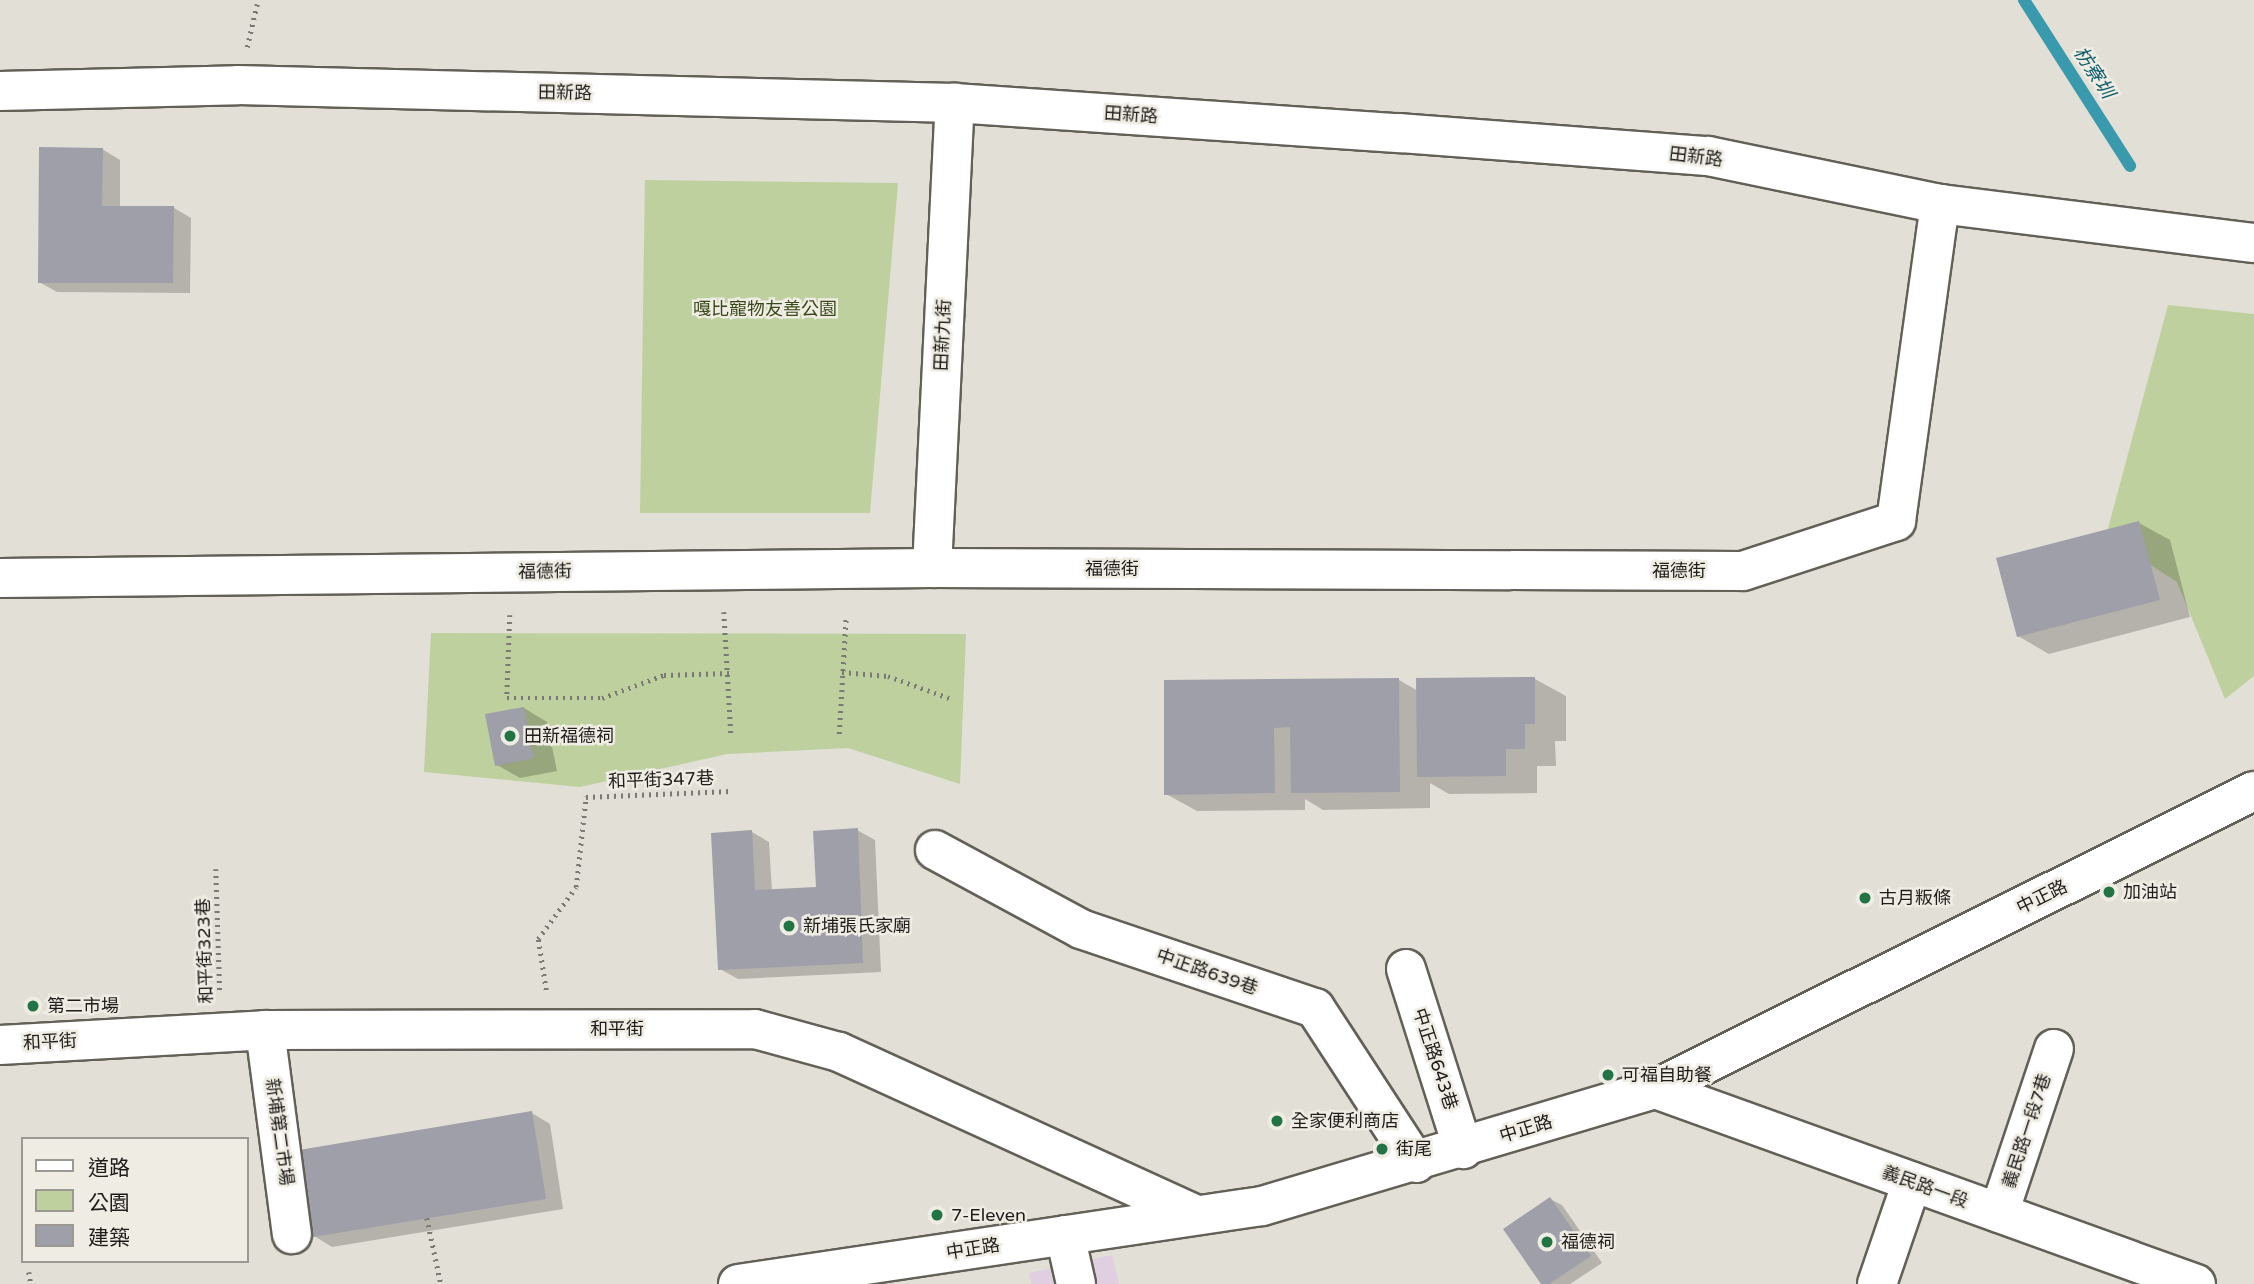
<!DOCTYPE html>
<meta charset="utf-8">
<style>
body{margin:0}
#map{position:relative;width:2254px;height:1284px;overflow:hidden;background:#e2dfd6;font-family:"Varela Round","Noto Sans TC",sans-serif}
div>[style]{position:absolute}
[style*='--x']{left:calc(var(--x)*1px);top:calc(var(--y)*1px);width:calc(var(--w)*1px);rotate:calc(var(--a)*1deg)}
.education>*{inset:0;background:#dfcfe1}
.green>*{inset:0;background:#bdd09d}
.shadow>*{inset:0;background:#0003}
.stream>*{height:12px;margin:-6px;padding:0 6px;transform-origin:6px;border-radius:6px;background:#399aad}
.building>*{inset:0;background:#9e9fa8}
.path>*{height:4.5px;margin-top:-2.25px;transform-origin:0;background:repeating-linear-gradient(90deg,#7a7973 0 2px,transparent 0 7px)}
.roads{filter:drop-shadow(2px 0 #626057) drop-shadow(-2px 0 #626057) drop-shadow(0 2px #626057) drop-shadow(0 -2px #626057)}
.minor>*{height:38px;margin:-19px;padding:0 19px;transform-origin:19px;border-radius:19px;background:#fff}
.major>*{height:38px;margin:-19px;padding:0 19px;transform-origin:19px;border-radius:19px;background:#fff}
.dots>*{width:19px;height:19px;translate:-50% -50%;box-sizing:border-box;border:4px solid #efece3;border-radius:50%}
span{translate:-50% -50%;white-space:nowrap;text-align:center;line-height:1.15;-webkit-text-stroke:5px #efece3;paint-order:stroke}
.street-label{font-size:18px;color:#1d1c19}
.park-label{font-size:18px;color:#394818}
.poi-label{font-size:18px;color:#1d1c19}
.left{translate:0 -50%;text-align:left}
.water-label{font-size:19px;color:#105f6d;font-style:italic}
.legend{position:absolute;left:21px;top:1137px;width:228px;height:126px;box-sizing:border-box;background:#efece3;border:2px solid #9b9992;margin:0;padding:9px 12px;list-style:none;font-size:21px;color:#1d1c19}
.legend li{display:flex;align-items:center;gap:14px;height:35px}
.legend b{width:35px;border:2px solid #9b9992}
</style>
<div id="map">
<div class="education">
<div style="clip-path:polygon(1112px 1255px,1119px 1284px,1031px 1284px,1029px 1273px)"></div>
</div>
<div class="green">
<div style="clip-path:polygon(645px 180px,898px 183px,870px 513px,640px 513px)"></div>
<div style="clip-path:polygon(2168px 305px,2254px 314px,2254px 676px,2225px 699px,2177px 582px,2106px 536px)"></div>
<div style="clip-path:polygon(431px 633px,966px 634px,960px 784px,848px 748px,727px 754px,580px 787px,424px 772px)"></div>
</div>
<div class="shadow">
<div style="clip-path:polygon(102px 149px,120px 160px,120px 208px,174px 208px,191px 218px,190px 293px,57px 292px,39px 282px)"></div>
<div style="clip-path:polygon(2139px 523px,2170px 540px,2190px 617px,2049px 654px,2018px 636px)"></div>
<div style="clip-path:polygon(1535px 679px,1566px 696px,1566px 741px,1555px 741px,1556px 766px,1537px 766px,1537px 793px,1449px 794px,1430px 783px,1430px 808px,1323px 810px,1305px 799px,1305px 810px,1197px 811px,1166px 794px,1165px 682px,1399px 680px,1418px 691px)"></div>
<div style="clip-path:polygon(524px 708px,547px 722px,557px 771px,520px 778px,497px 765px)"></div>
<div style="clip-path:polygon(857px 830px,875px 840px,881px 972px,738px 979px,720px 969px,752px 832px,769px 842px,772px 891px,818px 889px)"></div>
<div style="clip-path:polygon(532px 1113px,550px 1124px,563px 1209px,332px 1247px,314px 1236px)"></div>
<div style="clip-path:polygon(1550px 1199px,1562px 1205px,1602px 1263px,1570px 1284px,1543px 1284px)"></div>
</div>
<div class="stream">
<div style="--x:2024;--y:0;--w:197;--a:57.4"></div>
</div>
<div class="building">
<div style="clip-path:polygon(39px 147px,103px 148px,102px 206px,174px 206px,173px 283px,38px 283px)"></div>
<div style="clip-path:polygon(2139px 521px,2160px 600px,2017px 637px,1996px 558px)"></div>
<div style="clip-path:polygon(1535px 677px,1535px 724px,1525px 724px,1525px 749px,1506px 749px,1506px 776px,1417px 777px,1416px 678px)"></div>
<div style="clip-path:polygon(1399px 678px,1400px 792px,1291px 793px,1290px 727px,1274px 728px,1275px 793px,1164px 795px,1164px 680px)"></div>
<div style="clip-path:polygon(524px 707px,534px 758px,495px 766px,485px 714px)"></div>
<div style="clip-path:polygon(858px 828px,863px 963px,718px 970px,711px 833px,752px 830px,755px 890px,816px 887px,813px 831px)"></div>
<div style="clip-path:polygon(532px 1111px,546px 1199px,313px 1237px,299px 1150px)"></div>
<div style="clip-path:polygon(1550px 1197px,1591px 1256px,1549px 1284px,1541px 1284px,1503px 1229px)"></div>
</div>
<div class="path">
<div style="--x:247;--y:47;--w:48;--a:-76.8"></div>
<div style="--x:724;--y:612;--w:123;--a:86.7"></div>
<div style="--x:510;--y:615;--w:83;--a:92.1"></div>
<div style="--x:507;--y:698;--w:95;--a:0"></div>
<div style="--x:602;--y:698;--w:66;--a:-20.4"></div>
<div style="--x:664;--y:675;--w:66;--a:-1.7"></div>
<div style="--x:842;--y:672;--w:46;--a:5"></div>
<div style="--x:888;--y:676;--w:65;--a:19.8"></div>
<div style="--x:839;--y:734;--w:118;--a:-86.6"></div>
<div style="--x:216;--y:869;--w:124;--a:88.2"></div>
<div style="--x:546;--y:990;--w:52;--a:-98.9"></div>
<div style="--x:538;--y:939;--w:64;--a:-53.8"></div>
<div style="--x:576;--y:887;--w:91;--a:-83.7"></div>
<div style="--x:586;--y:797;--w:145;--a:-2.4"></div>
<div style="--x:427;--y:1218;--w:67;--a:78"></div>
<div style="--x:29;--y:1272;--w:12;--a:81"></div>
</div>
<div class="roads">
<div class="minor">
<div style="--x:932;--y:568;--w:466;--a:-87.2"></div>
<div style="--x:0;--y:578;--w:932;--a:-0.61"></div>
<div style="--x:932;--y:568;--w:811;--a:0.21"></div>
<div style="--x:1743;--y:571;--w:161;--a:-18.1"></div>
<div style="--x:1896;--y:521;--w:320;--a:-82.1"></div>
<div style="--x:935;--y:850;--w:166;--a:28.4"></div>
<div style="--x:1081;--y:929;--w:247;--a:18.7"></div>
<div style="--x:1315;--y:1008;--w:185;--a:56.9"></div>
<div style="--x:1406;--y:969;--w:189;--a:72.4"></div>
<div style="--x:265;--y:1030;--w:206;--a:82.5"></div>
<div style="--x:0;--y:1045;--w:265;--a:-3.2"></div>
<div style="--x:265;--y:1030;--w:490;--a:-0.1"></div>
<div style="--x:755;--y:1029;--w:87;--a:15.3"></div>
<div style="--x:839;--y:1052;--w:392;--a:24.5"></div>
<div style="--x:1655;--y:1089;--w:575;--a:19.82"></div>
<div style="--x:1999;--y:1213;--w:173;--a:-71.5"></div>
<div style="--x:1065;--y:1235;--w:50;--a:77.3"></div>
<div style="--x:738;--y:1284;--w:530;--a:-8.47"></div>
<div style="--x:1262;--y:1206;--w:410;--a:-16.6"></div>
<div style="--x:1655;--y:1089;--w:669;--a:-26.45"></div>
<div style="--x:1877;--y:1284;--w:108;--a:-71.1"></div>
</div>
<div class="major">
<div style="--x:0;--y:91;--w:238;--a:-1.4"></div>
<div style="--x:238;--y:85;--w:717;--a:1.44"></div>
<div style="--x:955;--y:103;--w:446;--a:3.9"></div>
<div style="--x:1400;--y:133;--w:309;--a:4.3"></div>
<div style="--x:1708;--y:156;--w:237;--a:11.7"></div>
<div style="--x:1940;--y:204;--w:316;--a:7.1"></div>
</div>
</div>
<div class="dots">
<div style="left:510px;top:736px;background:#237444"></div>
<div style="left:2109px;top:892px;background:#237444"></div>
<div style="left:1865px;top:898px;background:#237444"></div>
<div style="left:789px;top:926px;background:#237444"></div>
<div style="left:33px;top:1006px;background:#237444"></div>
<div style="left:1608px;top:1075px;background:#237444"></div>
<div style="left:1277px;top:1121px;background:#237444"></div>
<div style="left:1382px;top:1149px;background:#237444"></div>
<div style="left:937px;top:1215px;background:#237444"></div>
<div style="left:1547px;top:1242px;background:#237444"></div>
</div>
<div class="street-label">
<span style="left:565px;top:93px;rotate:1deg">田新路</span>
<span style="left:1131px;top:115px;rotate:4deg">田新路</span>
<span style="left:1696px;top:157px;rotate:7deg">田新路</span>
<span style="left:943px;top:335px;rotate:-87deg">田新九街</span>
<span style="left:1112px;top:569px">福德街</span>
<span style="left:1679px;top:571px">福德街</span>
<span style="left:545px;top:572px;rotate:-1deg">福德街</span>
<span style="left:661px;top:780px;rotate:-2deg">和平街347巷</span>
<span style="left:2042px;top:897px;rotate:-26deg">中正路</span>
<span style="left:205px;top:951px;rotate:-92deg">和平街323巷</span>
<span style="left:1207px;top:972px;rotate:19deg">中正路639巷</span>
<span style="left:617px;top:1029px">和平街</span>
<span style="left:50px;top:1042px;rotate:-3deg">和平街</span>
<span style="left:1435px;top:1059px;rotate:72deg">中正路643巷</span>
<span style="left:1526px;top:1129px;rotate:-17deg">中正路</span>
<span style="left:2027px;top:1131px;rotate:-72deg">義民路一段7巷</span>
<span style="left:279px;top:1132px;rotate:82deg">新埔第二市場</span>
<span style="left:1925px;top:1187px;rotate:20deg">義民路一段</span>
<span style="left:973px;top:1249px;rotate:-9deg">中正路</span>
</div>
<div class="park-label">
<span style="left:765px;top:309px">嘎比寵物友善公園</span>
</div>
<div class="poi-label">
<span class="left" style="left:524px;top:736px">田新福德祠</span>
<span class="left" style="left:2123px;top:892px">加油站</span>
<span class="left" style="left:1879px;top:898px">古月粄條</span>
<span class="left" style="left:803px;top:926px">新埔張氏家廟</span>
<span class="left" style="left:47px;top:1006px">第二市場</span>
<span class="left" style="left:1622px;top:1075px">可福自助餐</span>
<span class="left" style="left:1291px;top:1121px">全家便利商店</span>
<span class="left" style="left:1396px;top:1149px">街尾</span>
<span class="left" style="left:951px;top:1215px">7-Eleven</span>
<span class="left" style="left:1561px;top:1242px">福德祠</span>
</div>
<div class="water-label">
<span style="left:2093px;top:73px;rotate:57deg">枋寮圳</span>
</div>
<ul class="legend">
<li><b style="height:9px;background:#fff"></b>道路</li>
<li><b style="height:19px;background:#bdd09d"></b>公園</li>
<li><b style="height:19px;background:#9e9fa8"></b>建築</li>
</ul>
</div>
